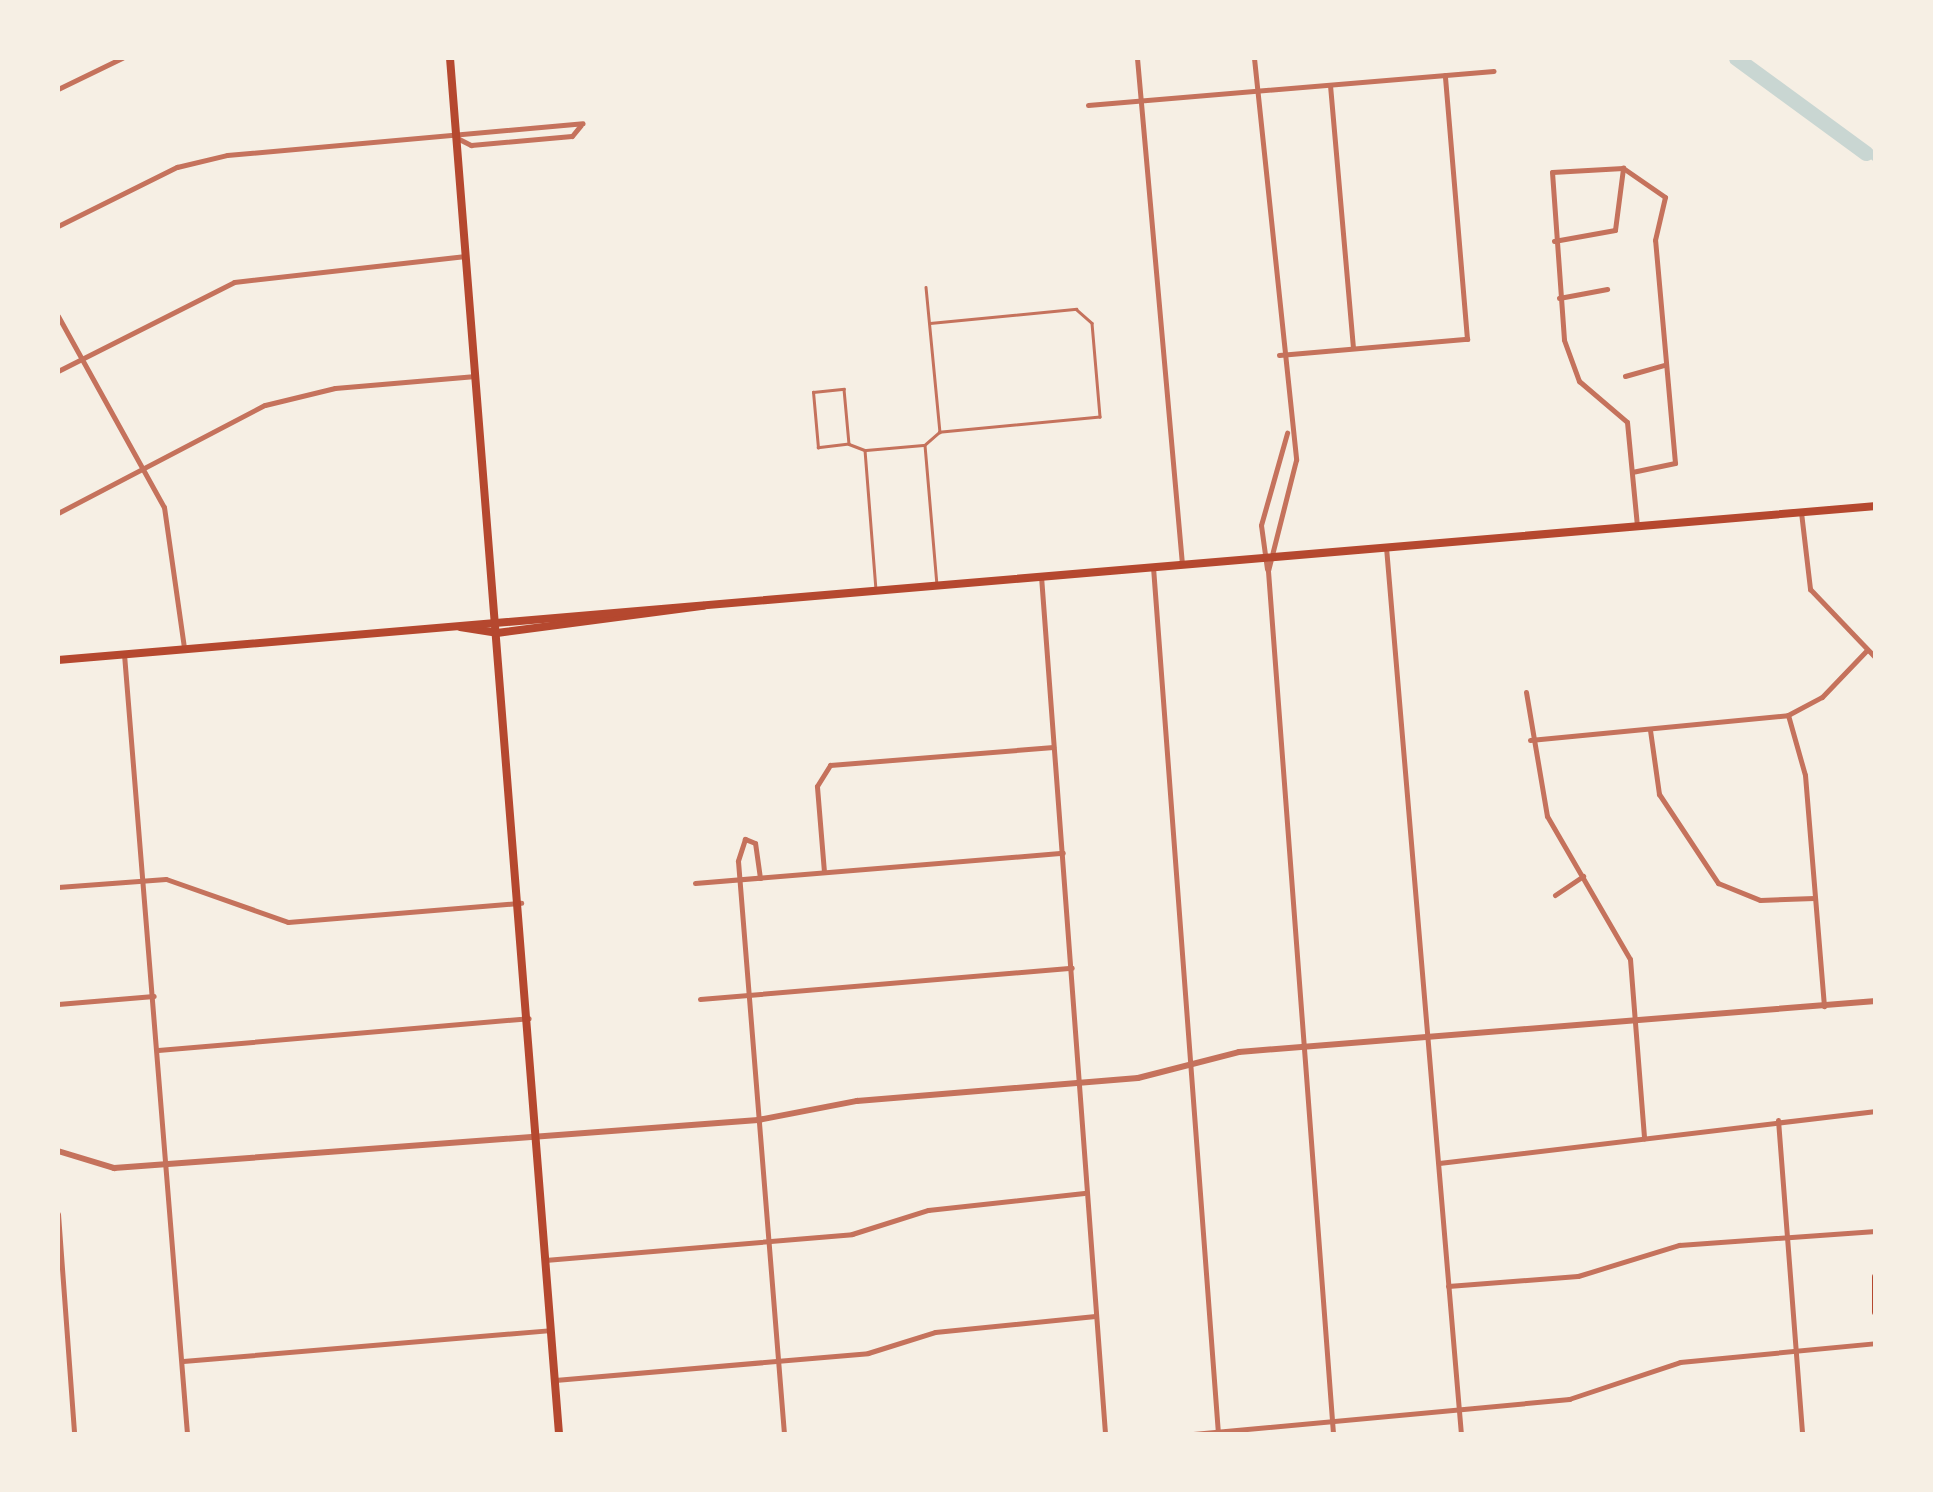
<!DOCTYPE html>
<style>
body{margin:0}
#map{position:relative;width:1933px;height:1492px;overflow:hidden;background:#f6efe4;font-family:Overpass,sans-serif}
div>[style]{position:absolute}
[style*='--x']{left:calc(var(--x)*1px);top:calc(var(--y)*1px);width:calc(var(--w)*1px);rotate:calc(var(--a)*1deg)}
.stream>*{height:2.5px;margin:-1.25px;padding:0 1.25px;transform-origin:1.25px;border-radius:1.25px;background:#c9d6d2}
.river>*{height:15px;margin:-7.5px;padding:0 7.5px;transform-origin:7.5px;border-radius:7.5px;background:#c9d6d2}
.service>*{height:2.5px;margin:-1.25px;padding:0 1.25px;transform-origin:1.25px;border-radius:1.25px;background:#c5725c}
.minor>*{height:5px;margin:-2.5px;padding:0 2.5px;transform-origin:2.5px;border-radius:2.5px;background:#c5725c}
.tertiary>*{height:6px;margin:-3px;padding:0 3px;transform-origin:3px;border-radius:3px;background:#c5725c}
.secondary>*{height:8px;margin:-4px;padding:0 4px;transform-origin:4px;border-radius:4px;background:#b5482f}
span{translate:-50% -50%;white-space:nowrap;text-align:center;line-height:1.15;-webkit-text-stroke:10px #f6efe4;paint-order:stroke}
.frame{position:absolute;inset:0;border:60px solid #f6efe4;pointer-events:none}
</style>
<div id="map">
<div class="stream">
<div style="--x:1866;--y:153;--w:13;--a:39"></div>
</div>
<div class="river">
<div style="--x:1736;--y:58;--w:161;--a:36.2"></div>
</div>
<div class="service">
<div style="--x:926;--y:287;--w:146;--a:84.5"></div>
<div style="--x:940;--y:432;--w:20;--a:139"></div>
<div style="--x:925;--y:445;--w:141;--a:85.1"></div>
<div style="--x:930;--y:323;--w:147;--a:-5.5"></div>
<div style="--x:1076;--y:309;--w:21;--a:41"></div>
<div style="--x:1092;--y:323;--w:94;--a:85.1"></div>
<div style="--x:1100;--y:417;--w:161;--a:174.6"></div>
<div style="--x:849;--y:444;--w:31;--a:173"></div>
<div style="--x:818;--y:448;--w:56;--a:-95.1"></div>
<div style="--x:813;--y:392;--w:31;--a:-6"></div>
<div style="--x:844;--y:389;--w:55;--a:84.8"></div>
<div style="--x:849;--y:444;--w:17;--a:21"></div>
<div style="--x:865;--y:450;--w:139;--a:85.5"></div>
<div style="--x:866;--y:450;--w:57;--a:-5"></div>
</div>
<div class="minor">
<div style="--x:1137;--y:58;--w:508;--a:84.92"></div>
<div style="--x:1254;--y:58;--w:404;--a:84"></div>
<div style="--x:1296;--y:460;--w:114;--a:104.2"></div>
<div style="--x:1268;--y:571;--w:865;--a:85.69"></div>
<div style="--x:1330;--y:85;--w:264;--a:85"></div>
<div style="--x:58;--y:89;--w:71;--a:-25.8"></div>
<div style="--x:1088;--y:105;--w:407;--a:-4.8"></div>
<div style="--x:457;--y:138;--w:16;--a:27"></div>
<div style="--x:471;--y:145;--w:101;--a:-5.1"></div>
<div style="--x:572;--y:136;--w:14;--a:-51"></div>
<div style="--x:58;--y:226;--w:133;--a:-26.4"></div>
<div style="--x:177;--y:167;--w:51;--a:-13.5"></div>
<div style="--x:227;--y:155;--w:357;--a:-5.1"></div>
<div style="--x:1554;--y:241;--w:62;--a:-10.2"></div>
<div style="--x:1615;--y:230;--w:63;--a:-82.6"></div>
<div style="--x:1559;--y:298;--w:49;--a:-10.6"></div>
<div style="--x:58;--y:316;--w:218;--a:61"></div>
<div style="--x:164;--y:507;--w:142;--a:81.9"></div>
<div style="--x:1279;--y:355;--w:189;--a:-4.9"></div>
<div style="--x:1467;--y:339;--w:265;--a:-94.8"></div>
<div style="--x:58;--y:371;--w:197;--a:-26.8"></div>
<div style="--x:234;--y:282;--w:233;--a:-6.4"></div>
<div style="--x:1625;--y:376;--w:41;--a:-15.8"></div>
<div style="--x:1632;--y:472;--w:44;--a:-11.8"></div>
<div style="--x:1675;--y:463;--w:224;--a:-95.1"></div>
<div style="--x:1655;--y:240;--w:44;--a:-76.9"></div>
<div style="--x:1665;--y:197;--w:51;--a:-145.4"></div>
<div style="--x:1623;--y:168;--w:71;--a:176.8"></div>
<div style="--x:1552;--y:172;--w:168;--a:85.9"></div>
<div style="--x:1564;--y:340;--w:44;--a:69.9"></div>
<div style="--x:1579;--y:381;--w:63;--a:40.5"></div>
<div style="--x:1627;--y:422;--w:104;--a:84.5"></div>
<div style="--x:1801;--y:512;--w:78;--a:83.3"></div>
<div style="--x:1810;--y:589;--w:95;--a:46.3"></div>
<div style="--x:58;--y:513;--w:233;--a:-27.6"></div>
<div style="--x:265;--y:405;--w:72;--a:-13.7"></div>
<div style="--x:335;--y:388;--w:141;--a:-4.9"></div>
<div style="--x:1386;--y:547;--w:890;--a:85.17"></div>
<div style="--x:1153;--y:567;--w:869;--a:85.71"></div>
<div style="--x:1267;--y:569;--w:44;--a:-97.8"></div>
<div style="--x:1261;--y:525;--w:96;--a:-74.2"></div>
<div style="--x:1041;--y:576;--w:860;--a:85.73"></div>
<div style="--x:124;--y:654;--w:783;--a:85.38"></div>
<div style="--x:1526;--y:692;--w:126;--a:80.4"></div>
<div style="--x:1547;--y:816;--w:165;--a:59.9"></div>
<div style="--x:1630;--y:959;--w:180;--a:85.5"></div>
<div style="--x:1788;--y:715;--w:62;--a:74.2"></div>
<div style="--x:1805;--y:775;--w:232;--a:85.3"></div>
<div style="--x:1650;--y:730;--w:65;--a:82"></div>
<div style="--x:1659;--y:794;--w:107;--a:56.5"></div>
<div style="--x:1718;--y:883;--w:45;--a:22"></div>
<div style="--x:1760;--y:900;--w:54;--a:-2.1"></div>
<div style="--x:1530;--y:740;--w:259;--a:-5.5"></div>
<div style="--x:1788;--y:715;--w:38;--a:-28"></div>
<div style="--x:1822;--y:697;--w:65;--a:-46.2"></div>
<div style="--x:824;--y:872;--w:86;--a:-94.7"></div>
<div style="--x:817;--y:786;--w:25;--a:-58"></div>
<div style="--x:830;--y:765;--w:224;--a:-4.6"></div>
<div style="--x:760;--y:878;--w:35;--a:-98"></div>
<div style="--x:755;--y:843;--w:11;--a:-158"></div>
<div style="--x:745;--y:839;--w:23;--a:108"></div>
<div style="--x:738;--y:861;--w:575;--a:85.41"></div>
<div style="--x:695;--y:883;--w:369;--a:-4.7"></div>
<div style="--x:58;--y:887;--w:108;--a:-4.2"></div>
<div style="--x:166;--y:879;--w:129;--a:19.4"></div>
<div style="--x:288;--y:922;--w:234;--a:-4.7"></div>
<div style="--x:1555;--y:895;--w:34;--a:-34"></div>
<div style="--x:700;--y:999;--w:373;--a:-4.8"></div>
<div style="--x:58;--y:1004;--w:96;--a:-4.8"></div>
<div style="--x:158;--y:1050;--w:372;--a:-4.9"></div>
<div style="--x:1778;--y:1120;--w:315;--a:85.6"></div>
<div style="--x:1439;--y:1163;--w:440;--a:-6.8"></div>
<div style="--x:58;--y:1214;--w:221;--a:85.8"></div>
<div style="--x:545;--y:1260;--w:308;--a:-4.8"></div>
<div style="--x:852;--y:1234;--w:80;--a:-17.5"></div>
<div style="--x:928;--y:1210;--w:157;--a:-6.2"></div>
<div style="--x:1448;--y:1286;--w:130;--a:-4.4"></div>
<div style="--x:1578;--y:1276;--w:106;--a:-17.1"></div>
<div style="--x:1679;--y:1245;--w:197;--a:-4.1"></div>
<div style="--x:183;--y:1361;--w:369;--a:-4.8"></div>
<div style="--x:555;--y:1380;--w:314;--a:-4.9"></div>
<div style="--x:868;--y:1353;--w:70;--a:-17.4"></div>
<div style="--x:935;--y:1332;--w:161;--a:-5.7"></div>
<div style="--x:1193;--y:1434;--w:378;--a:-5.3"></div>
<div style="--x:1569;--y:1399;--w:117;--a:-18.4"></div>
<div style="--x:1680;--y:1362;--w:197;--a:-5.5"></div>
</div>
<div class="tertiary">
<div style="--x:58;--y:1151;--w:59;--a:16.9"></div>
<div style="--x:114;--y:1168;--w:646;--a:-4.26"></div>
<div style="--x:758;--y:1120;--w:101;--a:-10.9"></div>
<div style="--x:857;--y:1101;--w:282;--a:-4.7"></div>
<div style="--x:1138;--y:1078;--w:104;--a:-14.4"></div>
<div style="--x:1239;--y:1052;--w:639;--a:-4.58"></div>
</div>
<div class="secondary">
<div style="--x:450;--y:58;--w:1380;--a:85.47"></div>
<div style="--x:460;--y:627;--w:37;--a:9"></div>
<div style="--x:497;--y:633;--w:208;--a:-7.5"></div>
<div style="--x:58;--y:660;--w:1825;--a:-4.84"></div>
<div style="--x:1876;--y:1277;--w:35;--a:90"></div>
</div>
<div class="frame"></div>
</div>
